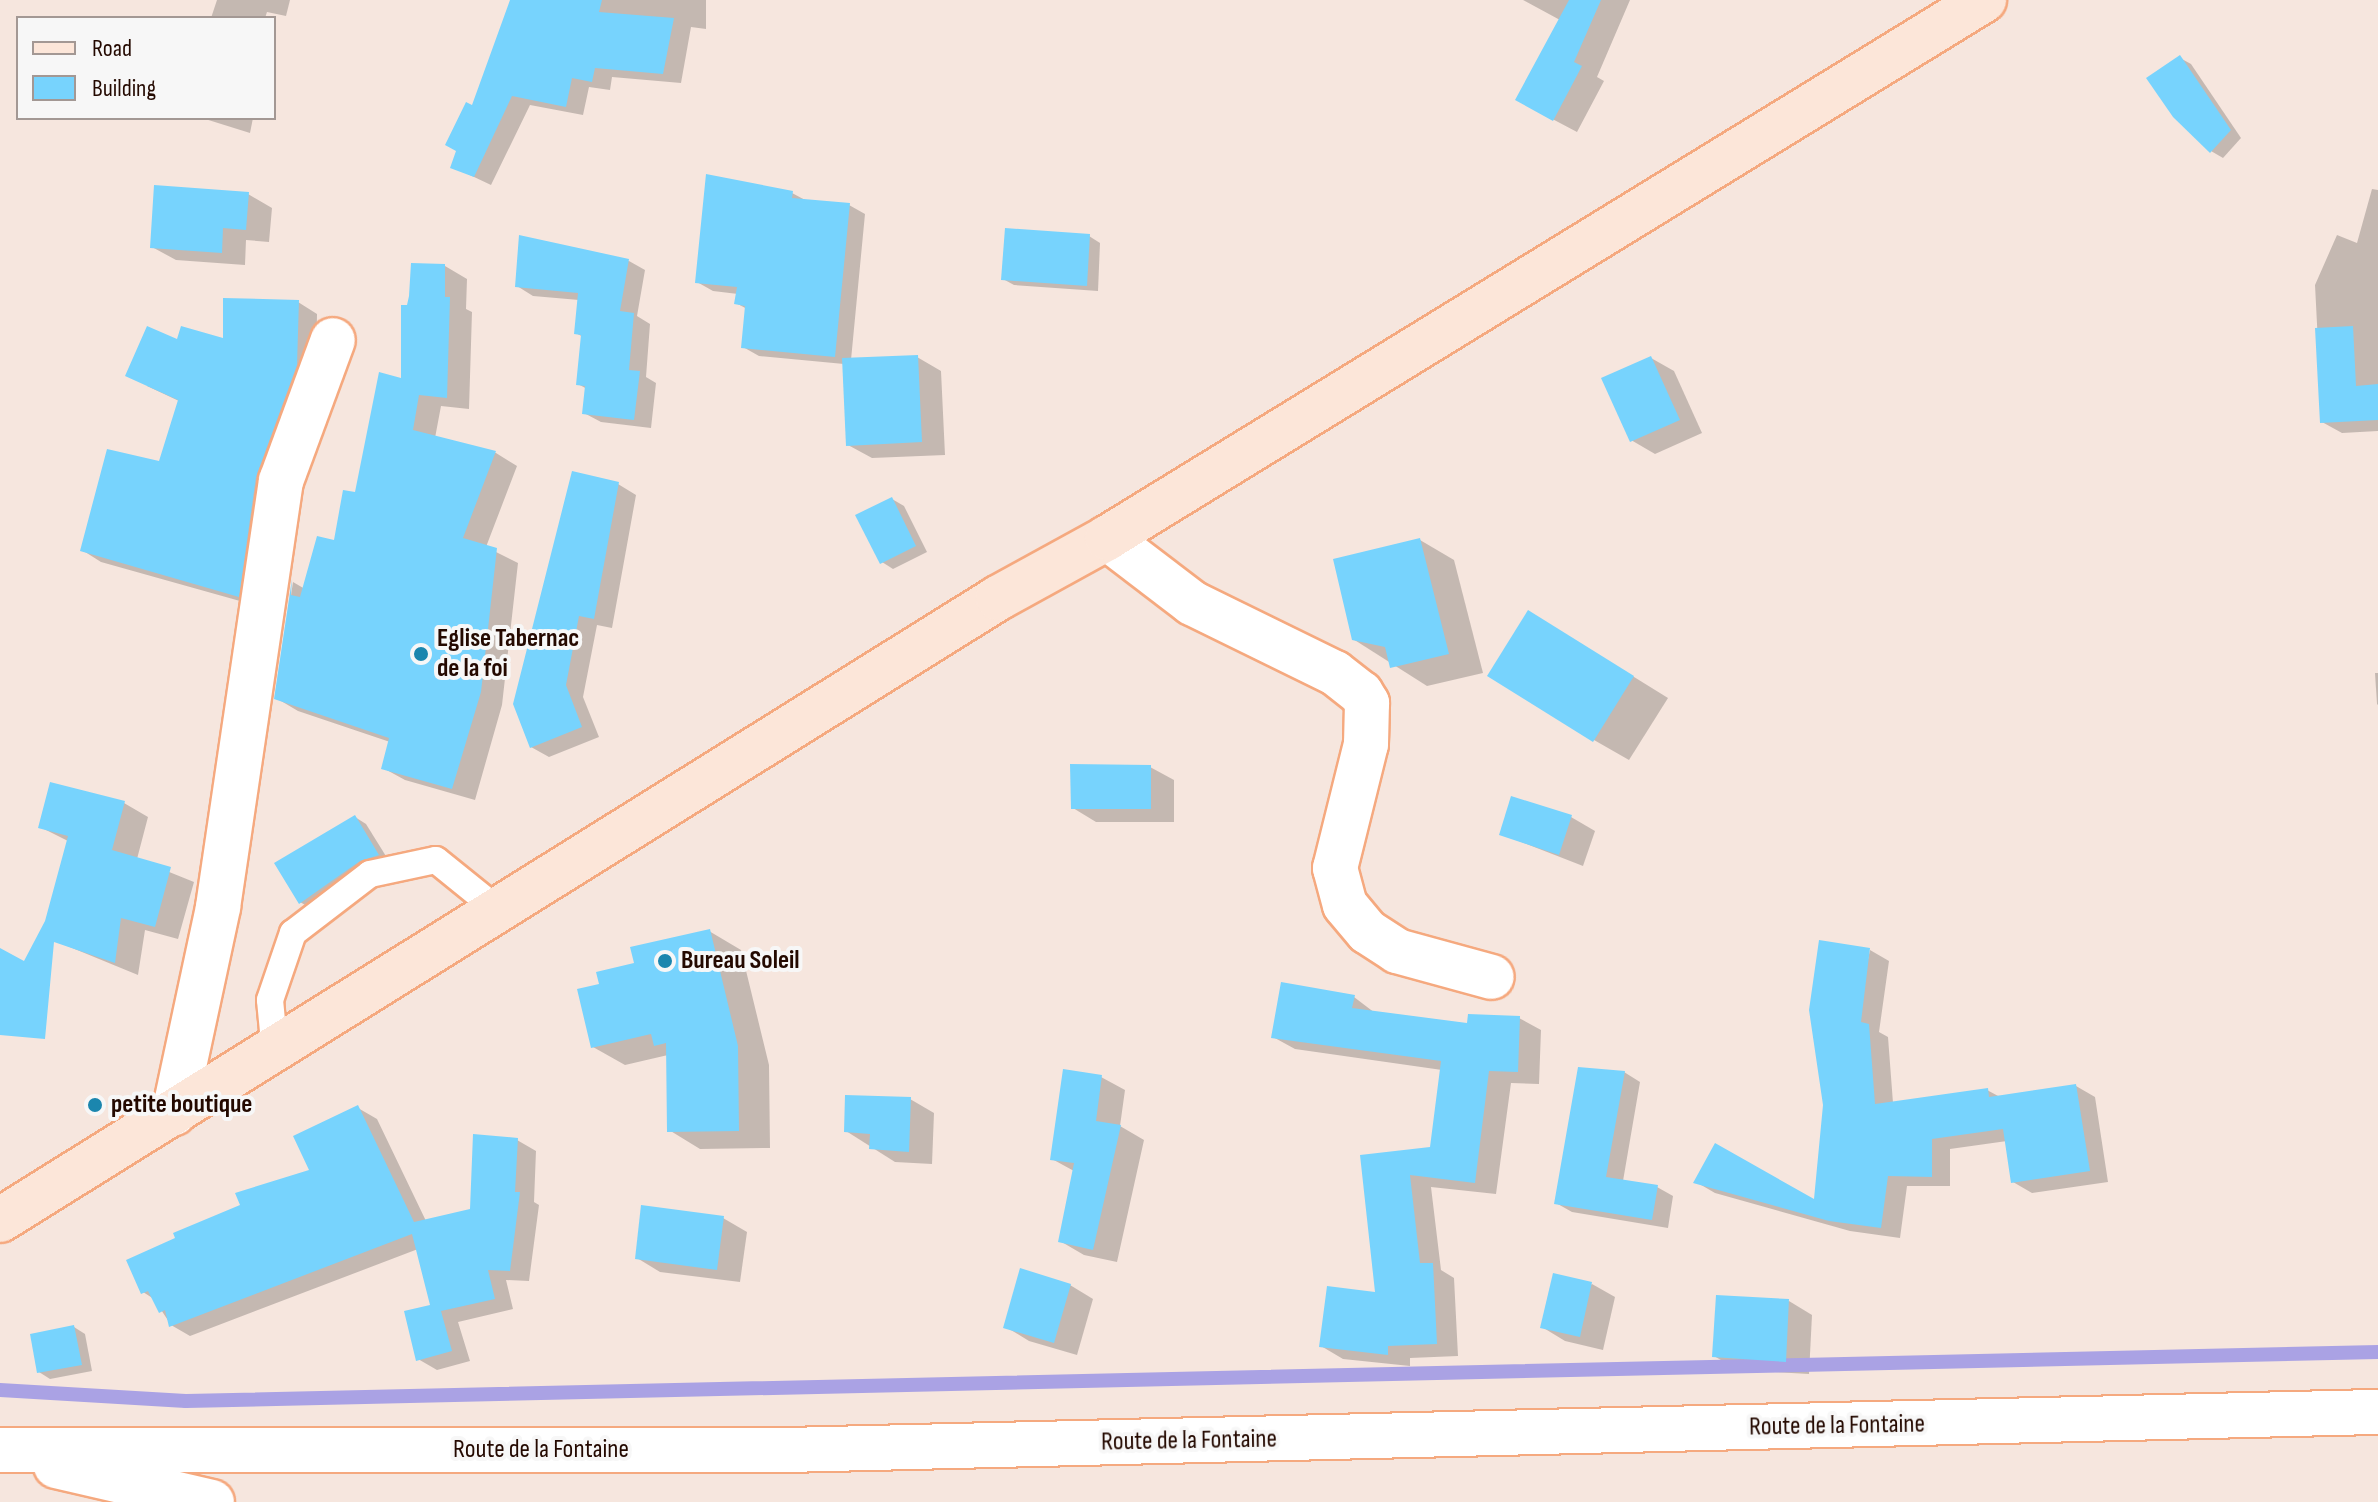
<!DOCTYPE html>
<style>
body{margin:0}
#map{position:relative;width:2378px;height:1502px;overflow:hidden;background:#f6e6de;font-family:"Sofia Sans Condensed",sans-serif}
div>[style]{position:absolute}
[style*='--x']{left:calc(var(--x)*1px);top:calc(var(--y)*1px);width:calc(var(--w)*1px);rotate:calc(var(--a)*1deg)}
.shadow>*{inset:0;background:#0003}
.stream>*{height:14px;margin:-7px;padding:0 7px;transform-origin:7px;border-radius:7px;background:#aaa2e4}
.building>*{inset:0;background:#77d3fd}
.roads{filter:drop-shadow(2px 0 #f5a97f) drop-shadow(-2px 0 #f5a97f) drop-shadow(0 2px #f5a97f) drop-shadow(0 -2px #f5a97f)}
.lane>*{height:26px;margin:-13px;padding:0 13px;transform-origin:13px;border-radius:13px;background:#fff}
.street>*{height:44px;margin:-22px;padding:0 22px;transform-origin:22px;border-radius:22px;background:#fff}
.secondary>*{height:44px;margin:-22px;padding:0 22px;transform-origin:22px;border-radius:22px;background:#fce6d9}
.dots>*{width:22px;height:22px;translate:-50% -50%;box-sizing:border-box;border:4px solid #f7f7f7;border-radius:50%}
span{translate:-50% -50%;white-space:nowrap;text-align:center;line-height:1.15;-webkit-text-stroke:8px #f7f7f7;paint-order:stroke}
.poi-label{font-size:26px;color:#240900;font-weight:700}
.left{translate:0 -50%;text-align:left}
.street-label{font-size:26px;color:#240900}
.legend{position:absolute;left:16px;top:16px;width:260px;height:104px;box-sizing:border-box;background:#f7f7f7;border:2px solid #a39894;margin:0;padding:10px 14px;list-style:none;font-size:24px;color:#240900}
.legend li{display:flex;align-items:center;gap:16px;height:40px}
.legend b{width:40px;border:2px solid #a39894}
</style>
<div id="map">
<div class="shadow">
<div style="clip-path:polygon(217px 0,290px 0,286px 16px,267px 12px,265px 18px,211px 18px)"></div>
<div style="clip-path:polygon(528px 0,706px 0,706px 29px,691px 27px,681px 83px,612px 77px,610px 90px,589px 87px,583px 115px,530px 105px,491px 185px,453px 167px,474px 108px)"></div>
<div style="clip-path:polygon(1630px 0,1597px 77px,1604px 81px,1577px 132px,1541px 113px,1560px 20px,1523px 0)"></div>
<div style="clip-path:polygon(2180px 58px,2191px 64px,2241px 138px,2223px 158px,2211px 151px)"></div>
<div style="clip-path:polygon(202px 118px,253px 118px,250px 133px)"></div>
<div style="clip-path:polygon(2372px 189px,2378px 190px,2378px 431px,2342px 433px,2322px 422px,2315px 285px,2337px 235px,2357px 243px)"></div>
<div style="clip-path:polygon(792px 193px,807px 201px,849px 205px,865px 214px,851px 360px,917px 357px,941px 371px,945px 455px,872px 458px,848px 445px,844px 364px,759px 356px,743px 347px,747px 309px,736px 303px,738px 294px,713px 291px,697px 282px)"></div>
<div style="clip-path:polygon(248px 194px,272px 208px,269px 242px,246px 240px,245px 265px,176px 260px,152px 247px)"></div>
<div style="clip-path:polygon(1089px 236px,1100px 243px,1098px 291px,1014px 285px,1003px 279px)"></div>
<div style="clip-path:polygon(629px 261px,645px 270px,637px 316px,650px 324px,646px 377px,656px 383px,651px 428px,601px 422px,584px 413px,587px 389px,578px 384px,583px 337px,576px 333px,579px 300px,533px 296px,517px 286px)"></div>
<div style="clip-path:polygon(445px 266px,467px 279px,466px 309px,472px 312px,469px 409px,441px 406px,435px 438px,496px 453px,517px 466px,486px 547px,518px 563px,502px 705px,475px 800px,405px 780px,383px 768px,390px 742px,298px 711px,276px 698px,293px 582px,305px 589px,335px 542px,403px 381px,409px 307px)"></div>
<div style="clip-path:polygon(298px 302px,317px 314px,316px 377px,258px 606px,101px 562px,82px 550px,161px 463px,179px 401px,147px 386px,178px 341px,225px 341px)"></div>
<div style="clip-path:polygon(1651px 358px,1674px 371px,1702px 433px,1655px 454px,1631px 440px)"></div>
<div style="clip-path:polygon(618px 484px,636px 495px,612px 628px,597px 625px,583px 697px,599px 737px,549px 757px,531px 747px)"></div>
<div style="clip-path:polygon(892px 499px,904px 506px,927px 552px,893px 569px,882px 562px)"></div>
<div style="clip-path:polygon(1420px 540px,1454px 560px,1483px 673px,1427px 686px,1353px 639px)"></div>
<div style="clip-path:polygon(1563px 633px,1668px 698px,1629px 760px,1594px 740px)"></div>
<div style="clip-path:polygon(2375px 673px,2378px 673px,2378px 705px,2377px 704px)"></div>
<div style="clip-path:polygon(1150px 767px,1174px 780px,1174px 822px,1096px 822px,1073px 808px)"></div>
<div style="clip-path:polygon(124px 803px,148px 817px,137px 859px,194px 882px,178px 939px,145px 930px,138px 975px,43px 936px,68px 841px,40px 827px)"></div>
<div style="clip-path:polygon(355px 817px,366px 824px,389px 861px,312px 909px,300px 902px)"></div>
<div style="clip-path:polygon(1571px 817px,1595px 831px,1583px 866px,1501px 834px)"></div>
<div style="clip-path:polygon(709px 931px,741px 950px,769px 1065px,770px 1148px,700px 1149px,669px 1130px,668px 1055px,625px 1065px,593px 1047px,601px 985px)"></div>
<div style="clip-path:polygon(1870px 950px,1889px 961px,1879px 1032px,1888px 1037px,1893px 1103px,1987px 1090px,2000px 1097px,2076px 1086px,2095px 1097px,2108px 1182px,2032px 1193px,2013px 1182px,2007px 1141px,1950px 1149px,1950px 1186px,1907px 1186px,1900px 1238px,1850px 1231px,1715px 1193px,1696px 1182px,1816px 1203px)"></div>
<div style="clip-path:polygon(1354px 997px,1375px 1013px,1469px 1025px,1519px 1018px,1541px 1030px,1539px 1084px,1511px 1083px,1496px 1194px,1431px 1187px,1441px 1270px,1454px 1278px,1458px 1356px,1410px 1358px,1410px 1366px,1343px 1359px,1321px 1346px,1377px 1294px,1362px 1157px,1432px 1149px,1442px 1070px,1295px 1049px,1273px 1037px)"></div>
<div style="clip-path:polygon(1624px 1072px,1640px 1082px,1623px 1181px,1657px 1187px,1673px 1196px,1668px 1228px,1572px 1212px,1556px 1203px)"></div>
<div style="clip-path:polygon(1101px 1077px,1125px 1090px,1120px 1126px,1144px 1140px,1117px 1262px,1084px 1255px,1060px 1241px,1074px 1171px,1052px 1159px)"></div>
<div style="clip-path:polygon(910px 1099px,934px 1113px,932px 1164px,895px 1162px,846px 1131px)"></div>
<div style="clip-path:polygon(358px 1108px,377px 1119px,426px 1221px,471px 1211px,517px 1140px,536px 1151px,534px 1202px,539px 1205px,529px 1281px,506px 1280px,513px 1309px,458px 1322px,470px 1361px,437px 1370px,418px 1359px,432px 1307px,418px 1249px,190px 1336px,171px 1325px,154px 1299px,143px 1292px,242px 1207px,312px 1171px)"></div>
<div style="clip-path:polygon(723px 1218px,747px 1232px,740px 1282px,660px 1272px,637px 1258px)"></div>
<div style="clip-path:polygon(1592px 1284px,1615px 1297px,1603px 1350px,1565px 1341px,1542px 1327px)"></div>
<div style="clip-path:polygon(1070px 1285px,1093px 1299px,1077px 1355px,1029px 1341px,1006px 1327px)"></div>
<div style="clip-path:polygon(1789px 1301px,1812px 1315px,1809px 1374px,1738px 1370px,1714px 1356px)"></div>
<div style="clip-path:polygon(74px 1327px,85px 1334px,92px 1371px,50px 1379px,39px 1372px)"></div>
</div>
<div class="stream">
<div style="--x:0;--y:1390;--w:186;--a:3.4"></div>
<div style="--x:186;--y:1401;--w:2193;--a:-1.28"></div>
</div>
<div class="building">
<div style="clip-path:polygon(510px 0,602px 0,599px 12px,674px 18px,663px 74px,595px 68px,592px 82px,572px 78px,566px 107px,512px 96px,474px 177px,450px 168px,456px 151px,445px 145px,466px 102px,472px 105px)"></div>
<div style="clip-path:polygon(1569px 0,1601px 0,1574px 62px,1582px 66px,1553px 121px,1515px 100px)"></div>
<div style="clip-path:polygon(2180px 55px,2231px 130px,2210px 153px,2173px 117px,2146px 78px)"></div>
<div style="clip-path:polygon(706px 174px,793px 191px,792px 198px,850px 203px,835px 357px,741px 348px,745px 306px,734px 304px,737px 287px,695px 283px)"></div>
<div style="clip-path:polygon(154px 185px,249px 192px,246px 230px,223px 228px,222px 253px,150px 248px)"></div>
<div style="clip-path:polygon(1005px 228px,1090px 234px,1087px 286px,1001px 280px)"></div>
<div style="clip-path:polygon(519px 235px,629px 259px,620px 311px,634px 313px,629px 370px,640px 371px,634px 420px,582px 414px,585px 386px,576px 385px,581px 335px,574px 334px,578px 293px,515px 287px)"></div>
<div style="clip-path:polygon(411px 263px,445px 264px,445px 297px,450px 297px,447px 398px,419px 395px,413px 430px,496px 451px,463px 538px,497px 548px,481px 692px,452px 789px,381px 769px,389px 738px,274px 699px,292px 579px,291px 595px,300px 597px,317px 536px,334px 540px,343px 490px,355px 492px,379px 372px,401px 378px,401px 305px,407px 305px,409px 296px)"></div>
<div style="clip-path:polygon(223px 298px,299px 300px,297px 365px,256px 477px,239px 597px,80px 551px,107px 449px,159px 461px,178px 400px,125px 376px,147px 326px,177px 339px,181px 326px,223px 338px)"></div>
<div style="clip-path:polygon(2353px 326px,2356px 386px,2378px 384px,2378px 420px,2320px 423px,2315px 328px)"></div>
<div style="clip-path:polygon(918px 355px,922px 442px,846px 446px,842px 358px)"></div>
<div style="clip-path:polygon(1651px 356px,1680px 420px,1630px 442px,1601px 378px)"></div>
<div style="clip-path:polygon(572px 471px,619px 482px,594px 619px,579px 616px,566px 685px,582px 727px,530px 748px,513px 704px)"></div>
<div style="clip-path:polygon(892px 497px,916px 546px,880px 564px,855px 515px)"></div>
<div style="clip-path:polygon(1420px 538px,1449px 654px,1390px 668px,1385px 647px,1352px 640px,1333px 559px)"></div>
<div style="clip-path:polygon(1528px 610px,1634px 676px,1593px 742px,1487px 676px)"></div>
<div style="clip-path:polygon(1070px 764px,1151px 765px,1151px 809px,1071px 809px)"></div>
<div style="clip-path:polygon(50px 782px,125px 801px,112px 850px,171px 867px,155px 927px,121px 918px,115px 963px,54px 942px,45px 1039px,0 1035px,0 948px,24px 961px,45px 921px,68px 836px,38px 828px)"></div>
<div style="clip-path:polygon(1511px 796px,1572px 815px,1559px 855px,1499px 835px)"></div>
<div style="clip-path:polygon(355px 815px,379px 855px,360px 861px,299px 904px,274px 863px)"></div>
<div style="clip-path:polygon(710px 929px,738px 1046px,739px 1131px,667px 1132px,666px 1043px,654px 1046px,651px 1034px,591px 1048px,577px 989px,599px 984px,596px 972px,634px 963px,630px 947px)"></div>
<div style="clip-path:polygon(1819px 940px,1870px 948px,1861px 1022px,1869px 1024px,1875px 1104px,1988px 1088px,1989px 1097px,2076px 1084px,2090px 1171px,2011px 1183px,2003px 1129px,1932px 1139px,1932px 1177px,1888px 1176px,1881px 1228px,1829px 1221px,1693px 1183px,1715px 1143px,1814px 1199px,1823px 1105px,1809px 1010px)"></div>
<div style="clip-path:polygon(1281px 982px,1355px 995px,1352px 1008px,1467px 1023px,1468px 1014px,1520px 1016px,1518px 1072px,1489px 1071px,1475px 1183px,1410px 1175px,1420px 1263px,1433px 1263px,1437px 1344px,1388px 1346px,1388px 1355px,1319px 1347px,1327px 1286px,1375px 1292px,1360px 1155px,1430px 1147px,1441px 1061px,1271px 1038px)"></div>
<div style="clip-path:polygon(1578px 1067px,1625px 1071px,1606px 1177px,1658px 1185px,1652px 1220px,1554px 1204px)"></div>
<div style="clip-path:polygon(1063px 1069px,1102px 1075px,1096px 1121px,1121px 1125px,1093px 1250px,1058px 1242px,1074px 1163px,1050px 1160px)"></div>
<div style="clip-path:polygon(845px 1095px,911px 1097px,909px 1152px,869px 1149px,870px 1134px,844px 1132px)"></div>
<div style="clip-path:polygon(358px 1105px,414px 1222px,470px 1209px,473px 1134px,518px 1138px,515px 1192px,520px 1192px,510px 1271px,488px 1270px,495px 1299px,441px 1311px,452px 1351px,416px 1361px,404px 1311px,430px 1305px,412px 1234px,169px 1327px,165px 1310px,159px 1313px,148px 1291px,141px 1294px,126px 1260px,175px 1238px,173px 1233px,240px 1205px,235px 1193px,309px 1170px,293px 1136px)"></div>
<div style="clip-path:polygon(641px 1205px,724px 1216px,717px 1270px,635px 1259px)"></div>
<div style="clip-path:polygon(1020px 1268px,1071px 1284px,1054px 1343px,1003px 1328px)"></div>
<div style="clip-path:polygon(1553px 1273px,1592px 1282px,1580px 1337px,1540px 1328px)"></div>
<div style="clip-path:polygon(1716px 1295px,1789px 1299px,1786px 1362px,1712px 1357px)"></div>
<div style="clip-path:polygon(74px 1325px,82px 1365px,37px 1373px,30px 1334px)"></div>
</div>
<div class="roads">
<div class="lane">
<div style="--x:275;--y:1052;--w:52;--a:-95.5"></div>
<div style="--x:270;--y:1000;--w:71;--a:-71.1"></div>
<div style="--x:293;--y:933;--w:97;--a:-37.5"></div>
<div style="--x:370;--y:874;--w:67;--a:-12"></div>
<div style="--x:436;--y:860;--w:81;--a:39"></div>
</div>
<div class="street">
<div style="--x:1107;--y:538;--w:107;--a:37.4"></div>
<div style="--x:1192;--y:603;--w:159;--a:26.1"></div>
<div style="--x:1335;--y:673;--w:33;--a:38"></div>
<div style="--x:1361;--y:693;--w:12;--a:59"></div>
<div style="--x:1367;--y:703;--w:41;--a:91.4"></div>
<div style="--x:1366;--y:744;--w:128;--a:104"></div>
<div style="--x:1335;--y:868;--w:38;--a:75"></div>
<div style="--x:1345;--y:905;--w:35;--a:50"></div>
<div style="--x:1368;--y:932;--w:35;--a:33"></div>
<div style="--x:1397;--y:951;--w:98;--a:15.3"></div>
<div style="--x:174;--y:1113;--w:211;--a:-77.9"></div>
<div style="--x:218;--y:907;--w:431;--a:-81.6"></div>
<div style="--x:281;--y:481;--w:150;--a:-69.8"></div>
<div style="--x:0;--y:1450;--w:786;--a:0"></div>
<div style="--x:786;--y:1450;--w:1592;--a:-1.37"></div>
<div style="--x:56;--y:1466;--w:160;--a:13"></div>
</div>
<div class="secondary">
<div style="--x:0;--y:1220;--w:1176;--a:-31.93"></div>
<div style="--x:998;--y:598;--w:124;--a:-28.8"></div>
<div style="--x:1107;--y:538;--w:1029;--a:-31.53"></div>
</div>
</div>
<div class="dots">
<div style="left:421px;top:654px;background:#1b86ae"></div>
<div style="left:665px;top:961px;background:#1b86ae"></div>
<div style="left:95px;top:1105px;background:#1b86ae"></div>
</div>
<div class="poi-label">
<span class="left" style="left:437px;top:654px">Eglise Tabernac<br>de la foi</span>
<span class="left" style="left:681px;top:961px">Bureau Soleil</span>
<span class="left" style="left:111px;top:1105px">petite boutique</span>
</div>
<div class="street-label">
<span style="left:1837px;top:1426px;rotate:-1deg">Route de la Fontaine</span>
<span style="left:1189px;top:1441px;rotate:-1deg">Route de la Fontaine</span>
<span style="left:541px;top:1450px">Route de la Fontaine</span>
</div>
<ul class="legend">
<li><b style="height:10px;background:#fce6d9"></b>Road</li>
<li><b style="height:22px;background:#77d3fd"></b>Building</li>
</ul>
</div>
